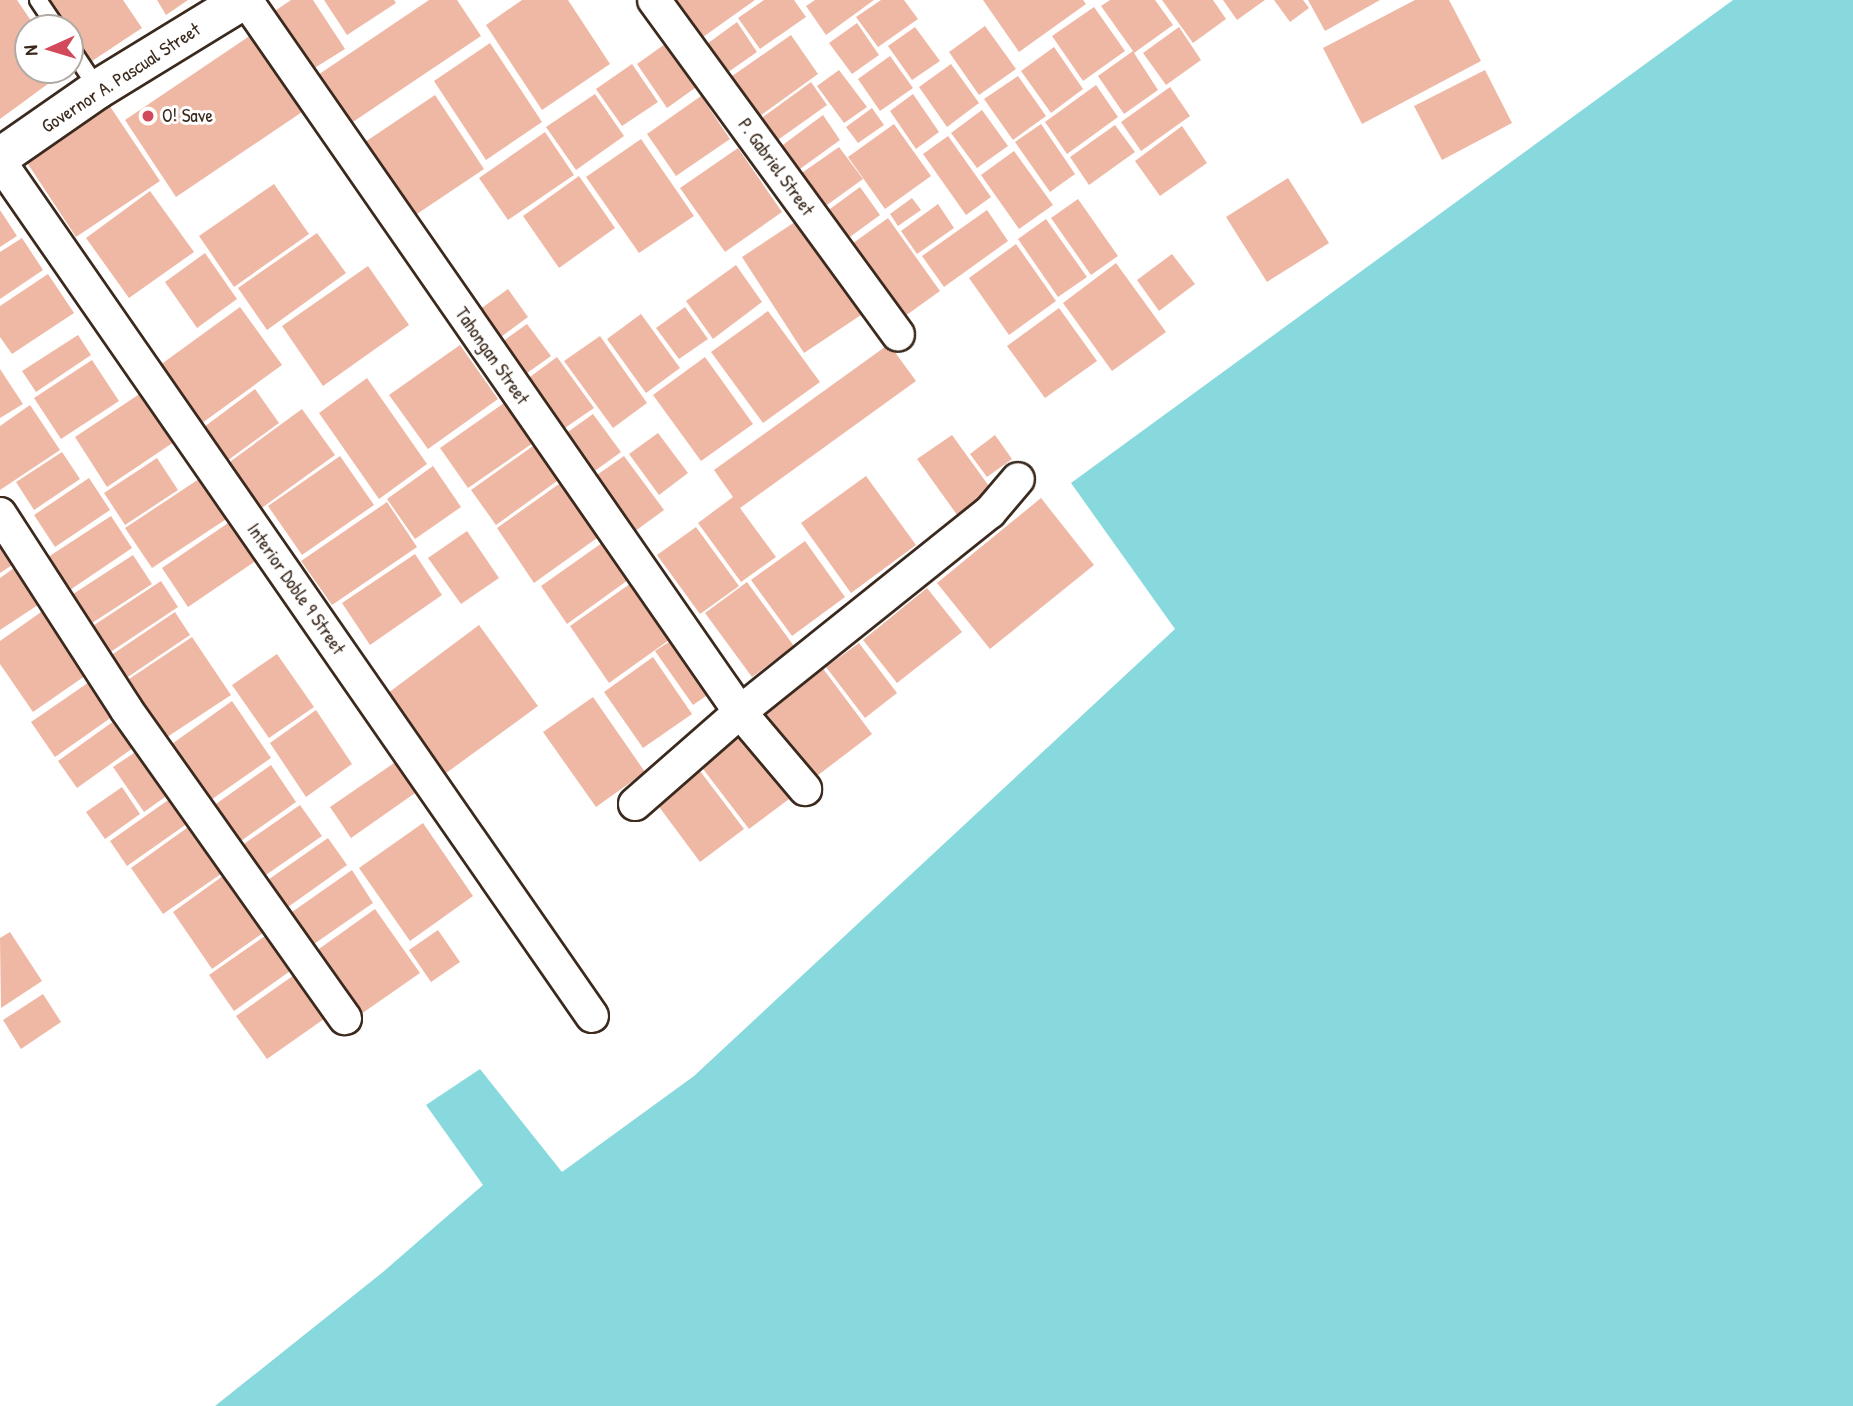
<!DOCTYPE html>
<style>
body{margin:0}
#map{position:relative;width:1853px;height:1406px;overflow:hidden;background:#fff;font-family:"Patrick Hand",sans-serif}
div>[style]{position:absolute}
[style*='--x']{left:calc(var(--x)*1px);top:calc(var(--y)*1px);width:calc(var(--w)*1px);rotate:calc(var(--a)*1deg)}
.water>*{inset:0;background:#88d9de}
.building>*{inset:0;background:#efb8a5}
.roads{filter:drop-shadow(2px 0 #3b2a1e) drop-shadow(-2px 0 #3b2a1e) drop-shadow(0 2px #3b2a1e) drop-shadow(0 -2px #3b2a1e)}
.service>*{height:16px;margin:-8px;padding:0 8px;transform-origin:8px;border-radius:8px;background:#fff}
.minor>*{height:32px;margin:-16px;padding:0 16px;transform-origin:16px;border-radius:16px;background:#fff}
.secondary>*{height:38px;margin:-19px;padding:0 19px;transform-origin:19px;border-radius:19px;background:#fff}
.dots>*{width:19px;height:19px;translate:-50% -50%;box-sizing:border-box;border:4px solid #fff;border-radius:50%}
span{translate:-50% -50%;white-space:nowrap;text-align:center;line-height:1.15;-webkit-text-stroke:6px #fff;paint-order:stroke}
.street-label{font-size:19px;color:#3b2a1e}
.poi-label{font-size:19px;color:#3b2a1e}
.left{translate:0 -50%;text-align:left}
.north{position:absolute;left:14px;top:14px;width:70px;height:70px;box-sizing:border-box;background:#fff;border:2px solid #b1aaa5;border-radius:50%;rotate:266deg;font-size:19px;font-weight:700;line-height:28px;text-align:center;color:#3b2a1e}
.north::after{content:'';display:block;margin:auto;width:24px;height:32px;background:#d1495b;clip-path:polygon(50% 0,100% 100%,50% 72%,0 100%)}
</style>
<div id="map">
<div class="water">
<div style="clip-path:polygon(1733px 0,1853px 0,1853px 1406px,215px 1406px,383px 1272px,483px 1185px,426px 1105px,480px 1069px,562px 1172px,694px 1076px,1175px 629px,1071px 483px)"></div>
</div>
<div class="building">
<div style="clip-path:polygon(0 0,17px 0,36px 28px,28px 28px,28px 70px,67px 70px,0 119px)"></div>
<div style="clip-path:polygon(47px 0,123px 0,142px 28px,89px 63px,70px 28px)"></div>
<div style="clip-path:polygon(157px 0,188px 0,166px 15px)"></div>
<div style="clip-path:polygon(291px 0,313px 0,345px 49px,300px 77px,263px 19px)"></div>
<div style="clip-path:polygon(324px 0,394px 0,396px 3px,347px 35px)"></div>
<div style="clip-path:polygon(429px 0,457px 0,481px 36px,338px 132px,306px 83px)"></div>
<div style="clip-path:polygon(522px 0,568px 0,610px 64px,542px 110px,486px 25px)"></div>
<div style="clip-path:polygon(666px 0,755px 0,696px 42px)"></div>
<div style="clip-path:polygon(764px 0,794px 0,806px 17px,760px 49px,738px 18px)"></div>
<div style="clip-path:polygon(815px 0,874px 0,826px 35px,806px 6px)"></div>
<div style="clip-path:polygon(881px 0,904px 0,918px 19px,878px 47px,856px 17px)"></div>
<div style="clip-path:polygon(983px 0,1083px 0,1086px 4px,1019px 52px)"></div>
<div style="clip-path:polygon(1110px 0,1155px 0,1173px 25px,1134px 53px,1158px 90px,1124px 114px,1098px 76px,1133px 51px,1101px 6px)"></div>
<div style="clip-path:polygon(1162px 0,1213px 0,1226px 19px,1193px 43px)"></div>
<div style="clip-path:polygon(1223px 0,1265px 0,1237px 20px)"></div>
<div style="clip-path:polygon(1274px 0,1303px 0,1309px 8px,1290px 22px)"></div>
<div style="clip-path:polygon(1308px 0,1380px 0,1325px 31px)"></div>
<div style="clip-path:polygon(1415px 0,1449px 0,1481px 61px,1362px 124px,1323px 48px)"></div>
<div style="clip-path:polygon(1094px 7px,1125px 51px,1083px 81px,1052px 36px)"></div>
<div style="clip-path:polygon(737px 22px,757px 52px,721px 77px,700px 49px)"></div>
<div style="clip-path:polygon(857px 23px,879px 55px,852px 74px,829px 43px)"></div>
<div style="clip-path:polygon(985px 26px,1016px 69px,979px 95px,949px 52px)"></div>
<div style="clip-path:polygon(915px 27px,940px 61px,912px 80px,888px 46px)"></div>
<div style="clip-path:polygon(1179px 27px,1201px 60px,1166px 85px,1143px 53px)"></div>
<div style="clip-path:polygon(254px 33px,305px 110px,176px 197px,125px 120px)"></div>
<div style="clip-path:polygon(791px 35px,818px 74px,753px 121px,725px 81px)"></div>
<div style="clip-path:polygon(672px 39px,702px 83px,667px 108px,637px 64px)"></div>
<div style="clip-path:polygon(490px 43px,542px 122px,486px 160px,434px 81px)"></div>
<div style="clip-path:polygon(1054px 47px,1083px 89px,1051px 113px,1021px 71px)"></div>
<div style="clip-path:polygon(890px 56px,913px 88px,880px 111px,858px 79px)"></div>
<div style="clip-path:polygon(632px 64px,658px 102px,622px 126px,596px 89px)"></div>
<div style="clip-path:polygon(951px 64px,979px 103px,947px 127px,919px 87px)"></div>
<div style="clip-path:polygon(839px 70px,867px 107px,844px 123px,817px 86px)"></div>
<div style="clip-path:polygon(1485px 70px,1512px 123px,1442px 160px,1414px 106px)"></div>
<div style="clip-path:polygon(1018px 76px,1046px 116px,1013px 140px,984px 99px)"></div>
<div style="clip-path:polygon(811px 82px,827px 105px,775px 142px,759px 120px)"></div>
<div style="clip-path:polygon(1096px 85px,1118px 117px,1067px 154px,1045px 122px)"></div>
<div style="clip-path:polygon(1170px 87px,1190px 116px,1141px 151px,1121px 122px)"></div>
<div style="clip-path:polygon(101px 93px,160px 181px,76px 237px,18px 149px)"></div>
<div style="clip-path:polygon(595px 94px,624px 136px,576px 170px,546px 127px)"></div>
<div style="clip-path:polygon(913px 94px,939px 132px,916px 149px,890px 111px)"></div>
<div style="clip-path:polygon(435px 95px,484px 169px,405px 222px,356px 148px)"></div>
<div style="clip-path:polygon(701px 96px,730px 139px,676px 176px,647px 134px)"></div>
<div style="clip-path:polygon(872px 108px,884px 125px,858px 143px,846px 127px)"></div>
<div style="clip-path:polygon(982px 110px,1008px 146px,977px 168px,951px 133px)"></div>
<div style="clip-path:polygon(823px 115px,840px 140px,793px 174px,776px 150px)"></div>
<div style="clip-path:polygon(894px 124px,931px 176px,885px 209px,848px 157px)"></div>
<div style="clip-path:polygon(1041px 124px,1075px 174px,1050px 192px,1015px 142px)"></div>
<div style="clip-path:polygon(1115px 125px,1135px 152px,1089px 185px,1070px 157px)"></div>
<div style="clip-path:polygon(1182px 126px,1207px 163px,1160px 196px,1135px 161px)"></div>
<div style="clip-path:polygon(545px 132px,574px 175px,508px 220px,479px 178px)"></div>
<div style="clip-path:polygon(948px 136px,991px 197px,966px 215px,923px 154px)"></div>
<div style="clip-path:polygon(641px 139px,694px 216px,639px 253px,586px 177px)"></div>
<div style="clip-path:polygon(839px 147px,863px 179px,820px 210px,796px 177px)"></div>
<div style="clip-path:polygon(738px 148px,782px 212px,725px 252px,680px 188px)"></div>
<div style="clip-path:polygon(1014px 151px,1053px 205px,1019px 229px,981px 175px)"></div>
<div style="clip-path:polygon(579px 176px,615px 228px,559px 268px,523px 216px)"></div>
<div style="clip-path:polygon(1288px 178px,1329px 243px,1267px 282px,1226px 217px)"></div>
<div style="clip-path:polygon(274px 184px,309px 234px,234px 287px,199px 236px)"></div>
<div style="clip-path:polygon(860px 187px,880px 215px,843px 242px,823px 214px)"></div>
<div style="clip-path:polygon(150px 191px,194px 252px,129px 298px,86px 238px)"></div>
<div style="clip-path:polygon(912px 198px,921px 210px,898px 226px,890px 214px)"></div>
<div style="clip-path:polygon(1078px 199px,1118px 256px,1091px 275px,1051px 218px)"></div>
<div style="clip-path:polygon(938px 204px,954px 228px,917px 254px,901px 231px)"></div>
<div style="clip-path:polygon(0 210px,17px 236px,0 247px)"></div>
<div style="clip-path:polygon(987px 210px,1008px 241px,944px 287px,922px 256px)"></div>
<div style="clip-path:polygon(801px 218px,864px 313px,804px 353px,742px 257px)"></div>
<div style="clip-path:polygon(888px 218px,940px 291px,901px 319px,849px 246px)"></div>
<div style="clip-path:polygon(1046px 219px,1087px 277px,1058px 297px,1018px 239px)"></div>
<div style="clip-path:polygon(317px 233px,346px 273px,267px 330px,238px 288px)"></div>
<div style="clip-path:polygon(22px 238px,43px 270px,0 299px,0 252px)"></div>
<div style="clip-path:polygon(1016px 244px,1056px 301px,1009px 335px,969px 278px)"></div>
<div style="clip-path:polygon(205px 253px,237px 299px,197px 328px,165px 282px)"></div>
<div style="clip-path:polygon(1172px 254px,1195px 284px,1159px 311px,1137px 280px)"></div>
<div style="clip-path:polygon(1116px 263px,1166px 332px,1112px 371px,1063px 303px)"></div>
<div style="clip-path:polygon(736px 265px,762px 302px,713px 339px,686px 301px)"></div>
<div style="clip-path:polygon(368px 266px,409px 325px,323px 386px,282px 326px)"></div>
<div style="clip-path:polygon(48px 274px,74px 313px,12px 354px,0 337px,0 306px)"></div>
<div style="clip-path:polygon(508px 289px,528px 317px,493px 343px,472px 315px)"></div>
<div style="clip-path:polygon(240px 307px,282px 365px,198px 426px,156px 368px)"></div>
<div style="clip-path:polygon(685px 307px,708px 339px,679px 359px,656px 328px)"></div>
<div style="clip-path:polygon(1059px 308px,1097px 361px,1045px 398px,1007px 346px)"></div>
<div style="clip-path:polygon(768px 311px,820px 382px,763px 423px,711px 352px)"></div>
<div style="clip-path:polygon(641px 314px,680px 368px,646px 393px,607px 339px)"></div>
<div style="clip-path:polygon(527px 324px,551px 356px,516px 381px,492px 349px)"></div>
<div style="clip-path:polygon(78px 335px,91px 355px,36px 392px,22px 371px)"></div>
<div style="clip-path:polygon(600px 336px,647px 403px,613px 428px,564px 361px)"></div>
<div style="clip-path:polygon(889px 344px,916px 381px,740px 508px,776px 557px,741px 582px,698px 523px,733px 497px,714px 470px)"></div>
<div style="clip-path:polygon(460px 345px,498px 399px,428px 449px,389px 395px)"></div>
<div style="clip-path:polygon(557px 357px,594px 408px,559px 432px,523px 382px)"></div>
<div style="clip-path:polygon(705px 357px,753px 424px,701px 461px,653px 395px)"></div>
<div style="clip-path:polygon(92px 360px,119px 401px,61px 439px,34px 398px)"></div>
<div style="clip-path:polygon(0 369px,23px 404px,0 418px)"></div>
<div style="clip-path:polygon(367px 378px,427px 464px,379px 499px,319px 413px)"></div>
<div style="clip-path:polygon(255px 389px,279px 423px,220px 466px,196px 433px)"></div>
<div style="clip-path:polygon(141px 393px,174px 442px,107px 487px,75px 437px)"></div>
<div style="clip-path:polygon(504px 403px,533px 443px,468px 488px,440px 448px)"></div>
<div style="clip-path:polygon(30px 405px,60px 450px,0 490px,0 426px)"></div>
<div style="clip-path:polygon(302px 409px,335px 455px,252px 515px,220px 469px)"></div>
<div style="clip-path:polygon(593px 414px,621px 452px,592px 473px,565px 434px)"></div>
<div style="clip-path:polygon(658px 433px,688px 473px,659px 495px,629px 454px)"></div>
<div style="clip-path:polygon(952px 435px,994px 493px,960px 519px,917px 459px)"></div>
<div style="clip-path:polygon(995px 435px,1012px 459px,987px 477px,970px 454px)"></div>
<div style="clip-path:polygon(540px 441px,564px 476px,496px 525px,471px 490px)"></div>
<div style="clip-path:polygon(62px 452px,80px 479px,34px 510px,16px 482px)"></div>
<div style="clip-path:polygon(340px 456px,374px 505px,302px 555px,268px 506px)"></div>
<div style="clip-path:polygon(624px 456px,664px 510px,634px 532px,594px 477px)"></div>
<div style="clip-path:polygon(157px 458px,178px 490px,125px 525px,104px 493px)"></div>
<div style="clip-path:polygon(433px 466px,461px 507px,415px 539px,387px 499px)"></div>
<div style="clip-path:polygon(205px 475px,231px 516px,152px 568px,125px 528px)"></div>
<div style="clip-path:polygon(866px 476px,916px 545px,851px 593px,801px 523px)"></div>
<div style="clip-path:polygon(89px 478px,110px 510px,55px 547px,34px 515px)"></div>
<div style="clip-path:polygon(566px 479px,604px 533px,534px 583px,497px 528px)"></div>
<div style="clip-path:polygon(1041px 498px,1094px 565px,990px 649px,937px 583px)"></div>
<div style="clip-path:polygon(387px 502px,417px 547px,332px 605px,301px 561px)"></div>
<div style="clip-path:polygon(111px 516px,132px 548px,64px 594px,42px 561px)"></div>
<div style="clip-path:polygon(234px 519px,260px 558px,188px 607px,162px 568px)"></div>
<div style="clip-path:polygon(0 523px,23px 558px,0 573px)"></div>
<div style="clip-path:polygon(696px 527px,739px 586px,700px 614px,657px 555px)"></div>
<div style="clip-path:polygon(467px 531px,499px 578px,461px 604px,428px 558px)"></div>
<div style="clip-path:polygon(609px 538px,635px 575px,567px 624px,541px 586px)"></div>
<div style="clip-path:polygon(805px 541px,845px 597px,792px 636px,751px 580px)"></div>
<div style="clip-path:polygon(415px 554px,442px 595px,370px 645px,342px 603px)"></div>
<div style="clip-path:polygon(133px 555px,152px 584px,89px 625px,70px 596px)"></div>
<div style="clip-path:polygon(28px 558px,53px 595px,0 630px,0 578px)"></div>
<div style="clip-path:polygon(637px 579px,676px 635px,609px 683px,570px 626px)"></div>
<div style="clip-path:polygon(161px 581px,178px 607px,100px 659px,82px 633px)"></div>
<div style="clip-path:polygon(747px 582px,794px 646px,752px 677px,705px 613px)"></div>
<div style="clip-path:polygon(927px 588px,962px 632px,897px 683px,863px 640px)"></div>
<div style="clip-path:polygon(51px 605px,95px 669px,33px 712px,0 664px,0 641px)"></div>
<div style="clip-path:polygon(175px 612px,190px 635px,119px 683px,104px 660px)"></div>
<div style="clip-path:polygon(479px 625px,538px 706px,438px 779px,380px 699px)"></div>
<div style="clip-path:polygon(681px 634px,719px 687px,693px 705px,655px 651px)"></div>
<div style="clip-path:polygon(192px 637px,231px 695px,155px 745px,117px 687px)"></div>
<div style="clip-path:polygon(859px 643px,897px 693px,865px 718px,826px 667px)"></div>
<div style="clip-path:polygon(277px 654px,314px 707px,269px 738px,232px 685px)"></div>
<div style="clip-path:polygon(653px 657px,692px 714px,643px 748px,604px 692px)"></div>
<div style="clip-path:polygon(821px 666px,872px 734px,809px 782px,757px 714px)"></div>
<div style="clip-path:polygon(95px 678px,119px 712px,55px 757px,31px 722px)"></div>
<div style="clip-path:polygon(593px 697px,645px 772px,596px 807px,543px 732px)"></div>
<div style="clip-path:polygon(232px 701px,271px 758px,208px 802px,169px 746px)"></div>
<div style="clip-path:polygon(316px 710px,352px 764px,306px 797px,270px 743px)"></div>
<div style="clip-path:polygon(121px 716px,140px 743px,77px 788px,58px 761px)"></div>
<div style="clip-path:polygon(744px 731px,793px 796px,749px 829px,700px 765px)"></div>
<div style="clip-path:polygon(149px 743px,179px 787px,144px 812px,113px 767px)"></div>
<div style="clip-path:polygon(397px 761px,418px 791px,351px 838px,330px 807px)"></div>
<div style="clip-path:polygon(271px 765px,296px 802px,231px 848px,206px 811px)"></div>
<div style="clip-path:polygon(697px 767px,744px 829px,700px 862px,654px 800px)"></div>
<div style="clip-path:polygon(122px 787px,140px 814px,105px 839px,86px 812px)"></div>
<div style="clip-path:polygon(181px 791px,198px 816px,127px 866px,110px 841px)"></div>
<div style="clip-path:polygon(300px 805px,322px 836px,253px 884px,231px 853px)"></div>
<div style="clip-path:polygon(198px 820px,231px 867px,163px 914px,131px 868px)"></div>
<div style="clip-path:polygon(423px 823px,473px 896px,410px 941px,359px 868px)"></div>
<div style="clip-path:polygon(328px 838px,347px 865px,281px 912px,262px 884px)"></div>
<div style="clip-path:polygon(352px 870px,373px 903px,304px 951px,282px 919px)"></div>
<div style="clip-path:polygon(227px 873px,267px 930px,212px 969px,173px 912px)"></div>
<div style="clip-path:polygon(375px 909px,420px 973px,354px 1019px,309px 956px)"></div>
<div style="clip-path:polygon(275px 929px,300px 964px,234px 1011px,209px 975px)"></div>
<div style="clip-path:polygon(438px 930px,460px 962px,431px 982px,409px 950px)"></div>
<div style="clip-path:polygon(10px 932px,42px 981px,1px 1008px,0 938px)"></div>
<div style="clip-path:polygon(304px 968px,334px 1012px,267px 1059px,236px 1016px)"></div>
<div style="clip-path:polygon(43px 994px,61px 1022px,21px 1049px,3px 1020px)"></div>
</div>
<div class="roads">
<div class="service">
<div style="--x:38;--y:0;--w:34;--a:56"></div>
<div style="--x:70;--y:47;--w:50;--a:56.3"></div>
</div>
<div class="minor">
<div style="--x:246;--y:0;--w:867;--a:55.25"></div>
<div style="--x:740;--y:712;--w:101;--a:49.8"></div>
<div style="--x:654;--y:0;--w:414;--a:53.9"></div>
<div style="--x:0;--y:162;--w:1039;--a:55.27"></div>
<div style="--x:0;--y:514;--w:232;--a:57.1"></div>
<div style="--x:126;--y:709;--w:379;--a:54.7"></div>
<div style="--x:635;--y:804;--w:140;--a:-41.2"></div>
<div style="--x:740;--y:712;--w:320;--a:-38.7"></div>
<div style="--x:990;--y:512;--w:43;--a:-49.7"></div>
</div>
<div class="secondary">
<div style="--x:0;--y:157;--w:119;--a:-34.8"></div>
<div style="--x:98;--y:89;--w:170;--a:-31.5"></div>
</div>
</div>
<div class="dots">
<div style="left:148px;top:116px;background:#d1495b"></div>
</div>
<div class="street-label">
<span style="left:121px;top:78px;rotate:-33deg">Governor A. Pascual Street</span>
<span style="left:776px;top:167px;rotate:54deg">P. Gabriel Street</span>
<span style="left:492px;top:356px;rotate:55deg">Tahongan Street</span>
<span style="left:296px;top:589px;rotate:55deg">Interior Doble 9 Street</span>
</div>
<div class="poi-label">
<span class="left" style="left:162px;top:116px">O! Save</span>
</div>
<div class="north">N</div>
</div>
